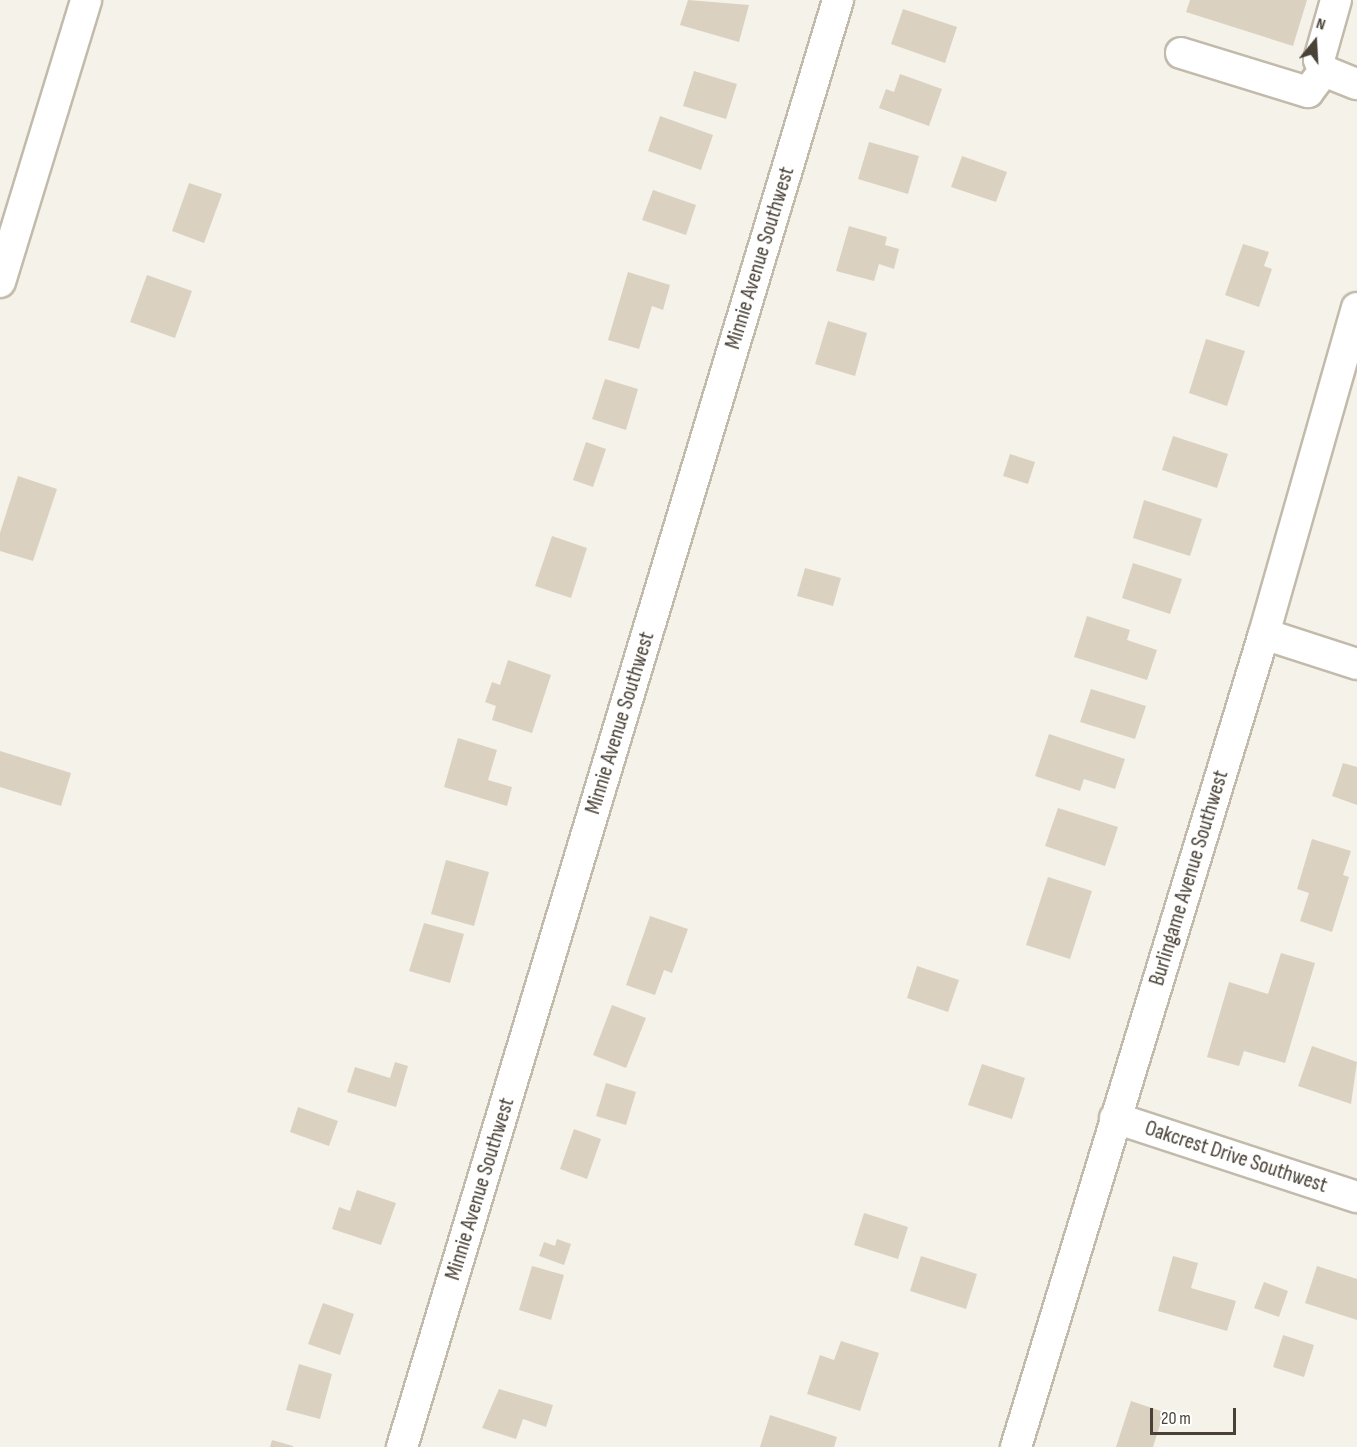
<!DOCTYPE html>
<style>
body{margin:0}
#map{position:relative;width:1357px;height:1447px;overflow:hidden;background:#f5f2e9;font-family:"Sofia Sans Condensed",sans-serif}
div>[style]{position:absolute}
[style*='--x']{left:calc(var(--x)*1px);top:calc(var(--y)*1px);width:calc(var(--w)*1px);rotate:calc(var(--a)*1deg)}
.building>*{inset:0;background:#dbd1c0}
.roads{filter:drop-shadow(2px 0 #c2baab) drop-shadow(-2px 0 #c2baab) drop-shadow(0 2px #c2baab) drop-shadow(0 -2px #c2baab)}
.minor>*{height:30px;margin:-15px;padding:0 15px;transform-origin:15px;border-radius:15px;background:#fff}
span{translate:-50% -50%;white-space:nowrap;text-align:center;line-height:1.15;-webkit-text-stroke:4.5px #fff;paint-order:stroke}
.street-label{font-size:22px;color:#4a4237}
.north{position:absolute;left:1285px;top:12px;width:60px;height:60px;-webkit-text-stroke:4px #fff;paint-order:stroke;rotate:18deg;font-size:16px;font-weight:700;line-height:24px;text-align:center;color:#4a4237}
.north::after{content:'';display:block;margin:auto;width:21px;height:27px;background:#4a4237;clip-path:polygon(50% 0,100% 100%,50% 72%,0 100%)}
.scale{position:absolute;left:1150px;top:1408px;width:86px;height:27px;box-sizing:border-box;border:3px solid #4a4237;border-top:0;padding-left:8px;font-size:18px;line-height:21px;white-space:nowrap;color:#4a4237;-webkit-text-stroke:4px #fff;paint-order:stroke}
</style>
<div id="map">
<div class="building">
<div style="clip-path:polygon(688px 0,749px 5px,739px 42px,680px 25px)"></div>
<div style="clip-path:polygon(1190px 0,1307px 0,1293px 46px,1186px 12px)"></div>
<div style="clip-path:polygon(903px 9px,957px 27px,945px 63px,891px 44px)"></div>
<div style="clip-path:polygon(694px 71px,737px 84px,726px 119px,683px 106px)"></div>
<div style="clip-path:polygon(900px 74px,942px 89px,929px 126px,879px 108px,886px 89px,894px 92px)"></div>
<div style="clip-path:polygon(660px 116px,713px 135px,701px 170px,648px 151px)"></div>
<div style="clip-path:polygon(869px 142px,919px 156px,908px 194px,858px 179px)"></div>
<div style="clip-path:polygon(962px 156px,1007px 172px,996px 202px,951px 187px)"></div>
<div style="clip-path:polygon(189px 183px,222px 194px,204px 243px,172px 231px)"></div>
<div style="clip-path:polygon(653px 190px,696px 205px,686px 235px,642px 220px)"></div>
<div style="clip-path:polygon(849px 226px,887px 237px,885px 245px,899px 249px,894px 269px,879px 264px,874px 281px,836px 271px)"></div>
<div style="clip-path:polygon(1243px 244px,1269px 252px,1264px 266px,1272px 269px,1259px 307px,1225px 295px)"></div>
<div style="clip-path:polygon(628px 272px,670px 285px,663px 310px,652px 306px,639px 349px,608px 340px)"></div>
<div style="clip-path:polygon(147px 275px,192px 291px,175px 338px,130px 322px)"></div>
<div style="clip-path:polygon(828px 321px,867px 333px,855px 376px,815px 364px)"></div>
<div style="clip-path:polygon(1206px 339px,1245px 351px,1227px 406px,1189px 393px)"></div>
<div style="clip-path:polygon(605px 379px,638px 389px,626px 430px,592px 419px)"></div>
<div style="clip-path:polygon(1173px 436px,1228px 454px,1217px 488px,1162px 470px)"></div>
<div style="clip-path:polygon(586px 442px,606px 449px,593px 487px,573px 480px)"></div>
<div style="clip-path:polygon(1010px 454px,1035px 462px,1028px 484px,1003px 476px)"></div>
<div style="clip-path:polygon(18px 476px,57px 489px,33px 561px,0 551px,0 533px)"></div>
<div style="clip-path:polygon(1144px 500px,1202px 519px,1190px 556px,1133px 538px)"></div>
<div style="clip-path:polygon(552px 536px,587px 548px,571px 598px,535px 586px)"></div>
<div style="clip-path:polygon(1133px 563px,1182px 579px,1170px 614px,1122px 598px)"></div>
<div style="clip-path:polygon(805px 568px,841px 578px,833px 606px,797px 596px)"></div>
<div style="clip-path:polygon(1087px 616px,1130px 630px,1127px 640px,1157px 650px,1147px 680px,1074px 657px)"></div>
<div style="clip-path:polygon(508px 660px,551px 675px,532px 733px,492px 720px,496px 706px,485px 702px,492px 682px,500px 685px)"></div>
<div style="clip-path:polygon(1091px 689px,1146px 706px,1135px 739px,1080px 722px)"></div>
<div style="clip-path:polygon(1049px 734px,1125px 759px,1115px 789px,1084px 779px,1080px 791px,1035px 776px)"></div>
<div style="clip-path:polygon(458px 738px,497px 750px,488px 780px,512px 787px,507px 806px,444px 787px)"></div>
<div style="clip-path:polygon(0 751px,71px 773px,61px 806px,0 787px)"></div>
<div style="clip-path:polygon(1343px 763px,1357px 767px,1357px 805px,1332px 796px)"></div>
<div style="clip-path:polygon(1058px 808px,1118px 827px,1105px 866px,1045px 846px)"></div>
<div style="clip-path:polygon(1312px 839px,1351px 851px,1343px 875px,1349px 877px,1332px 932px,1300px 921px,1309px 893px,1297px 889px)"></div>
<div style="clip-path:polygon(446px 860px,489px 872px,474px 926px,431px 914px)"></div>
<div style="clip-path:polygon(1048px 877px,1092px 891px,1070px 959px,1026px 945px)"></div>
<div style="clip-path:polygon(650px 916px,688px 929px,672px 973px,664px 970px,655px 995px,626px 985px)"></div>
<div style="clip-path:polygon(424px 923px,464px 934px,450px 983px,409px 971px)"></div>
<div style="clip-path:polygon(1281px 953px,1315px 963px,1285px 1063px,1244px 1051px,1239px 1066px,1207px 1057px,1229px 982px,1268px 994px)"></div>
<div style="clip-path:polygon(917px 966px,959px 980px,948px 1012px,907px 998px)"></div>
<div style="clip-path:polygon(612px 1005px,646px 1018px,626px 1068px,593px 1055px)"></div>
<div style="clip-path:polygon(1312px 1046px,1357px 1062px,1351px 1104px,1298px 1086px)"></div>
<div style="clip-path:polygon(395px 1062px,408px 1066px,396px 1107px,347px 1092px,355px 1067px,390px 1078px)"></div>
<div style="clip-path:polygon(982px 1064px,1025px 1078px,1012px 1119px,968px 1105px)"></div>
<div style="clip-path:polygon(606px 1083px,636px 1092px,626px 1125px,596px 1116px)"></div>
<div style="clip-path:polygon(298px 1107px,338px 1121px,329px 1146px,290px 1132px)"></div>
<div style="clip-path:polygon(574px 1129px,601px 1139px,587px 1179px,560px 1169px)"></div>
<div style="clip-path:polygon(357px 1190px,396px 1203px,381px 1245px,332px 1229px,339px 1207px,350px 1211px)"></div>
<div style="clip-path:polygon(864px 1213px,908px 1227px,898px 1259px,854px 1245px)"></div>
<div style="clip-path:polygon(557px 1239px,571px 1244px,564px 1265px,539px 1256px,544px 1242px,555px 1246px)"></div>
<div style="clip-path:polygon(921px 1256px,977px 1274px,966px 1309px,910px 1291px)"></div>
<div style="clip-path:polygon(1173px 1256px,1198px 1263px,1191px 1288px,1236px 1301px,1227px 1331px,1158px 1311px)"></div>
<div style="clip-path:polygon(532px 1266px,564px 1275px,551px 1320px,519px 1310px)"></div>
<div style="clip-path:polygon(1317px 1266px,1357px 1279px,1357px 1320px,1305px 1303px)"></div>
<div style="clip-path:polygon(1264px 1282px,1288px 1291px,1279px 1317px,1254px 1308px)"></div>
<div style="clip-path:polygon(323px 1303px,354px 1314px,340px 1355px,308px 1344px)"></div>
<div style="clip-path:polygon(1283px 1335px,1314px 1345px,1304px 1377px,1273px 1367px)"></div>
<div style="clip-path:polygon(841px 1341px,879px 1353px,860px 1411px,807px 1394px,820px 1355px,834px 1360px)"></div>
<div style="clip-path:polygon(299px 1364px,332px 1374px,320px 1419px,286px 1410px)"></div>
<div style="clip-path:polygon(499px 1389px,553px 1405px,546px 1427px,523px 1419px,516px 1439px,482px 1428px)"></div>
<div style="clip-path:polygon(1131px 1401px,1164px 1412px,1153px 1447px,1116px 1447px)"></div>
<div style="clip-path:polygon(770px 1415px,837px 1437px,834px 1447px,760px 1447px)"></div>
<div style="clip-path:polygon(272px 1440px,293px 1446px,293px 1447px,270px 1447px)"></div>
</div>
<div class="roads">
<div class="minor">
<div style="--x:1336;--y:0;--w:62;--a:105.8"></div>
<div style="--x:1319;--y:60;--w:12;--a:66"></div>
<div style="--x:1324;--y:71;--w:35;--a:22"></div>
<div style="--x:1181;--y:53;--w:133;--a:17.1"></div>
<div style="--x:1308;--y:92;--w:26;--a:-53"></div>
<div style="--x:0;--y:282;--w:295;--a:-73"></div>
<div style="--x:1264;--y:634;--w:98;--a:17.9"></div>
<div style="--x:1115;--y:1118;--w:255;--a:18.1"></div>
<div style="--x:402;--y:1447;--w:1511;--a:-73.23"></div>
<div style="--x:1016;--y:1447;--w:850;--a:-73.04"></div>
<div style="--x:1264;--y:634;--w:339;--a:-74.1"></div>
</div>
</div>
<div class="street-label">
<span style="left:760px;top:258px;rotate:-73deg">Minnie Avenue Southwest</span>
<span style="left:620px;top:723px;rotate:-73deg">Minnie Avenue Southwest</span>
<span style="left:1189px;top:878px;rotate:-73deg">Burlingame Avenue Southwest</span>
<span style="left:1236px;top:1157px;rotate:18deg">Oakcrest Drive Southwest</span>
<span style="left:480px;top:1189px;rotate:-73deg">Minnie Avenue Southwest</span>
</div>
<div class="north">N</div>
<div class="scale">20 m</div>
</div>
